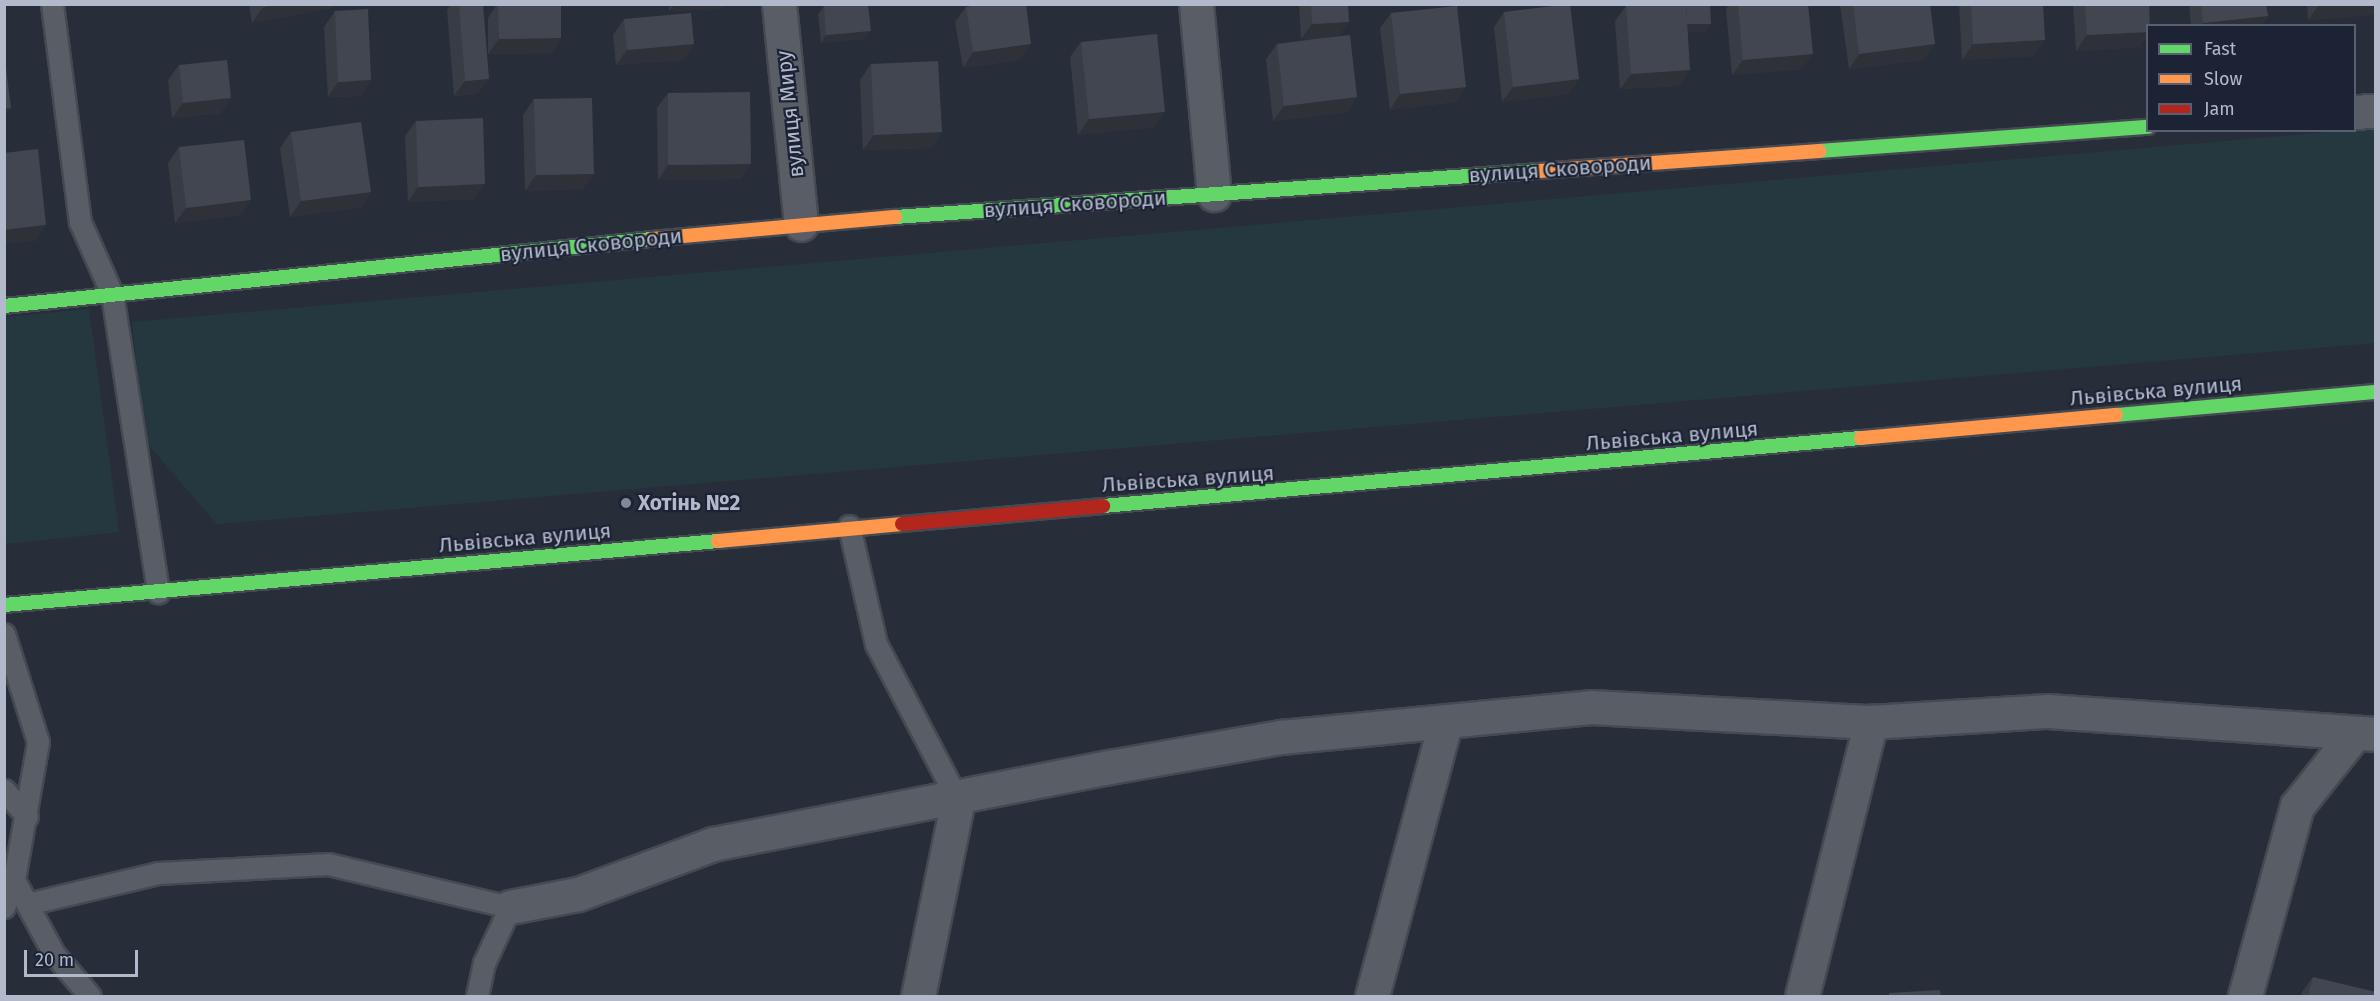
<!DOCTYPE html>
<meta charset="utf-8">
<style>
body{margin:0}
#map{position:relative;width:2380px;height:1001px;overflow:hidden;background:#282e39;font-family:"Fira Sans",sans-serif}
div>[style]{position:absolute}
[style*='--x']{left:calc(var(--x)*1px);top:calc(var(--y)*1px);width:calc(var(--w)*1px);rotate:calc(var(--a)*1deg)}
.green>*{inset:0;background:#25383f}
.roads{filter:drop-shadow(2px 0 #454951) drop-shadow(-2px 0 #454951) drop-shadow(0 2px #454951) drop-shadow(0 -2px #454951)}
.lane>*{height:21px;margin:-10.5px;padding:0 10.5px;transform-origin:10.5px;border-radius:10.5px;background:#595d66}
.street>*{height:33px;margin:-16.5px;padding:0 16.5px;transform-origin:16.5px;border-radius:16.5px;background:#595d66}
.fast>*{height:14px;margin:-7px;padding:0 7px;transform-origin:7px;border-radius:7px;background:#63d668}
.slow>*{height:14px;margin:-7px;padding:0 7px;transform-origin:7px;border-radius:7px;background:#ff974d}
.jam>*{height:14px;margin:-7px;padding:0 7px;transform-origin:7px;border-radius:7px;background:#b3261e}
.wall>*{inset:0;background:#383c45}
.shaded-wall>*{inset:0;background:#2e3138}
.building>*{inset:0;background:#414650}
.dots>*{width:16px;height:16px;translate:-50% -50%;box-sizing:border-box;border:3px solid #1b2334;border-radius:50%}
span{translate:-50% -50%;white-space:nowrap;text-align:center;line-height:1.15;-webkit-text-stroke:4.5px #1b2334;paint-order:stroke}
.street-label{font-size:21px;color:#b2b9ca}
.poi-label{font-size:21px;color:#b2b9ca;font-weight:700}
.left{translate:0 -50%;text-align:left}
.frame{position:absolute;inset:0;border:6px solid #b2b9ca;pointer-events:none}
.legend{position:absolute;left:2146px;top:24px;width:210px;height:108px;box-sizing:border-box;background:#1b2334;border:2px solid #575f70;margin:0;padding:8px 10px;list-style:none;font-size:18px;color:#b2b9ca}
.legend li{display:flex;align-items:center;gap:12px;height:30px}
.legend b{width:30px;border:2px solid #575f70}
.scale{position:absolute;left:24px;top:950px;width:114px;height:27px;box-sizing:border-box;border:3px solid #b2b9ca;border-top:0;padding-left:8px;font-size:18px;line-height:21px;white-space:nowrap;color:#b2b9ca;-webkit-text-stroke:4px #1b2334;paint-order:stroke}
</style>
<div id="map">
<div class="green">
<div style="clip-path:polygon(2375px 128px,2375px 343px,217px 524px,145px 441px,132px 322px)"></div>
<div style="clip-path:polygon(89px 309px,119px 532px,5px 544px,5px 317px)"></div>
</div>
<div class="roads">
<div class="lane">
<div style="--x:52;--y:4;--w:220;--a:82.7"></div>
<div style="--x:80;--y:222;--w:79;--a:66"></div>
<div style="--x:112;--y:294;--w:302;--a:81.2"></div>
<div style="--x:849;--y:526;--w:121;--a:77.1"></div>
<div style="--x:876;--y:644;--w:176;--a:62.3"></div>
<div style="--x:4;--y:634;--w:113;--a:72.5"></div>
<div style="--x:38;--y:742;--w:140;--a:99.9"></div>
<div style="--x:14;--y:880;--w:84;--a:61.6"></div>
<div style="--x:54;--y:954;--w:55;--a:49.4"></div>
<div style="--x:4;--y:790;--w:35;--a:49"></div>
<div style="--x:27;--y:904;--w:135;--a:-13.3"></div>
<div style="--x:158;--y:873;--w:170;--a:-3"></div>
<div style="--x:328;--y:864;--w:187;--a:13.3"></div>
<div style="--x:510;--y:907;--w:62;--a:114.9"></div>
<div style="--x:484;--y:963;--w:34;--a:102"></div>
<div style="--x:4;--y:907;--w:29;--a:-70"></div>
</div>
<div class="street">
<div style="--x:779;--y:4;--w:221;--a:84.3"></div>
<div style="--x:1196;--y:4;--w:191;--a:84.6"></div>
<div style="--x:2354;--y:112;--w:22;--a:-3"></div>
<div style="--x:510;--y:907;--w:69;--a:-10.8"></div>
<div style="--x:578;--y:894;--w:144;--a:-20.3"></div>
<div style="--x:713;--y:844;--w:404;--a:-11"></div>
<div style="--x:1110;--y:767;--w:174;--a:-10"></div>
<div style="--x:1281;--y:737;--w:311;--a:-5.5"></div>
<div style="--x:1591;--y:707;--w:280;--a:3.1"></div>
<div style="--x:1871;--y:722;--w:177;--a:-3.6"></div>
<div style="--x:2048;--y:711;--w:329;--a:4"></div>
<div style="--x:918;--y:996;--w:200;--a:-78.5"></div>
<div style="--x:1372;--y:996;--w:282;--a:-75"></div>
<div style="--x:1802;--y:996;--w:283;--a:-75.9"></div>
<div style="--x:2245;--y:996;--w:197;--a:-74.7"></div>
<div style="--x:2297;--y:806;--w:92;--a:-51.6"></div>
</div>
<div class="fast">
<div style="--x:1819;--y:151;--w:330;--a:-4.2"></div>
<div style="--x:895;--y:217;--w:646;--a:-4.09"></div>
<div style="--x:4;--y:306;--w:650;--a:-5.91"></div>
<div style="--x:2116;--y:415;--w:261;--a:-5.1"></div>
<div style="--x:1103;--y:506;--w:761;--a:-5.13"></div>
<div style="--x:4;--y:605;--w:717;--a:-5.12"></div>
</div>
<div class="slow">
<div style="--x:1539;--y:171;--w:281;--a:-4.1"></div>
<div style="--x:651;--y:239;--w:245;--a:-5.2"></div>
<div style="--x:1861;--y:438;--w:256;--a:-5.2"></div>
<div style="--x:718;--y:541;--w:185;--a:-5.3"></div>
</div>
<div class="jam">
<div style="--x:902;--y:524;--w:202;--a:-5.1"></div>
</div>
</div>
<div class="wall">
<div style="clip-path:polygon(249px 4px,334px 4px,331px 8px,252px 23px)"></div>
<div style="clip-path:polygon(451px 4px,483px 4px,478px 94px,454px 96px,447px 10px)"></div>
<div style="clip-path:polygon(497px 4px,561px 4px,561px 38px,551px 53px,488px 54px,488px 18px)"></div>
<div style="clip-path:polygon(669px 4px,725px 4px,722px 9px,669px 11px)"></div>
<div style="clip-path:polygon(1299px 4px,1348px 4px,1339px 36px,1357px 97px,1347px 112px,1273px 121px,1266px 59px,1277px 44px,1320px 38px,1301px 39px)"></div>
<div style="clip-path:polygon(1729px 4px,1808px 4px,1802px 69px,1732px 75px,1726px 9px)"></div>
<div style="clip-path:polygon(1840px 4px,1930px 4px,1924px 60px,1849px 69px)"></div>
<div style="clip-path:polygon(1959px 4px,2043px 4px,2034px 56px,1962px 60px)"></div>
<div style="clip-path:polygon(2073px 4px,2149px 4px,2148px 35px,2139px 47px,2076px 51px)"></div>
<div style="clip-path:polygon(2189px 4px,2266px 4px,2268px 16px,2261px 26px,2191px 26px)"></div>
<div style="clip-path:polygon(2307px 4px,2376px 4px,2376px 10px,2372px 15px,2308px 20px)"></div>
<div style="clip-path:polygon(824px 6px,865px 39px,821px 43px,818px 14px)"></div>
<div style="clip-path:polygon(1626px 6px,1705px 32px,1688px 32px,1679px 86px,1620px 89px,1615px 21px)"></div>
<div style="clip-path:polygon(966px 7px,1020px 60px,963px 68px,955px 22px)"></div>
<div style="clip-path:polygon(335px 11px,361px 96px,328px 97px,324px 27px)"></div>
<div style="clip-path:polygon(1504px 12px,1579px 79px,1568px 94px,1502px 102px,1494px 27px)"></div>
<div style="clip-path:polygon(1391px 13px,1466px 87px,1455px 102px,1390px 110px,1380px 28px)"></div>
<div style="clip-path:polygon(624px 19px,694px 44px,683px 60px,616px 65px,613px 35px)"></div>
<div style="clip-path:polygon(1081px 42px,1154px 127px,1078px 135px,1070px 57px)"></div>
<div style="clip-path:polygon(871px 64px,942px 132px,931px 148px,863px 150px,860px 80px)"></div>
<div style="clip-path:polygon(179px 65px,221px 113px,172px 118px,168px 80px)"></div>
<div style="clip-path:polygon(668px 93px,751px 164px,740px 179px,658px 180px,657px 108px)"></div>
<div style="clip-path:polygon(534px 99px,583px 189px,525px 191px,523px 115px)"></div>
<div style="clip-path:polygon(416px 121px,474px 199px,408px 202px,405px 136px)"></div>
<div style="clip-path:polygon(291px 132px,371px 192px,361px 207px,290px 217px,280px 148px)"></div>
<div style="clip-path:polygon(179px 147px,241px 215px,175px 223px,168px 163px)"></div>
<div style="clip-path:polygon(2313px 977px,2376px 996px,2301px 996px,2302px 992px)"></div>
</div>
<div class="shaded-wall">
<div style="clip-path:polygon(279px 4px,334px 4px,331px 8px,252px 23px,263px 7px)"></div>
<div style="clip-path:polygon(674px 4px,725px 4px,722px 9px,669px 11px)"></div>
<div style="clip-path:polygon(2376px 4px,2376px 10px,2372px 15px,2308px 20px,2319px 5px)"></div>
<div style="clip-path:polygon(2268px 16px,2261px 26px,2201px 26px,2203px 23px)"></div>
<div style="clip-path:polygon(1349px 22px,1338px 37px,1301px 39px,1312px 24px)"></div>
<div style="clip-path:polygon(1683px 24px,1711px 24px,1705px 32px,1678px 32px)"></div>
<div style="clip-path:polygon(871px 31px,865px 39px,821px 43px,826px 35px)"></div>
<div style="clip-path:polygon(2148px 32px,2148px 35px,2139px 47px,2076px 51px,2087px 35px)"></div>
<div style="clip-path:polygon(561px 38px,551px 53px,488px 54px,499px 39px)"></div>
<div style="clip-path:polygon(2045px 40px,2034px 56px,1962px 60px,1973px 44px)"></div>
<div style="clip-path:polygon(694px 44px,683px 60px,616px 65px,627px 50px)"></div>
<div style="clip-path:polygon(1031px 44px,1020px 60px,963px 68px,973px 52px)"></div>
<div style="clip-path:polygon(1935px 44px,1924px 60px,1849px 69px,1859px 54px)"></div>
<div style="clip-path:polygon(1813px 54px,1802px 69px,1732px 75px,1743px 60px)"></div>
<div style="clip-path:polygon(1690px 70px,1679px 86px,1620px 89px,1631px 74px)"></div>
<div style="clip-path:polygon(489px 79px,478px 94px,454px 96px,465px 81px)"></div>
<div style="clip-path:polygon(1579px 79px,1568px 94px,1502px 102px,1513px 87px)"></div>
<div style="clip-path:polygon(371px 80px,361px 96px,328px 97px,338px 82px)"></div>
<div style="clip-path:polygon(1466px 87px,1455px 102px,1390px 110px,1400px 94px)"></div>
<div style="clip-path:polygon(1357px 97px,1347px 112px,1273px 121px,1284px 106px)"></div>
<div style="clip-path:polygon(231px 98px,221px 113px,172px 118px,183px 103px)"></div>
<div style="clip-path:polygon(11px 108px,4px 118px,4px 109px)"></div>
<div style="clip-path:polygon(1165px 112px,1154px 127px,1078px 135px,1089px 119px)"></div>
<div style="clip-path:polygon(942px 132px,931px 148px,863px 150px,874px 135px)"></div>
<div style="clip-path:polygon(751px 164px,740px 179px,658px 180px,668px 165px)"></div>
<div style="clip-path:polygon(594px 174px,583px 189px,525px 191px,536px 175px)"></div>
<div style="clip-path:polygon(485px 184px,474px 199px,408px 202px,418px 187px)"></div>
<div style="clip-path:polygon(371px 192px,361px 207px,290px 217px,301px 201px)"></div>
<div style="clip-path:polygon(251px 200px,241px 215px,175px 223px,186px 208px)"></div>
<div style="clip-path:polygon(46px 225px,36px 241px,4px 244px,4px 230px)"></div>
</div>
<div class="building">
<div style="clip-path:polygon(263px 4px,279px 4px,263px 7px)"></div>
<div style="clip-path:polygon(459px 4px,483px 4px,489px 79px,465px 81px)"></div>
<div style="clip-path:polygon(498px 4px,561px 4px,561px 38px,499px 39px)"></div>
<div style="clip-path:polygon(841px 4px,868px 4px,871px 31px,826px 35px,824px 6px)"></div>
<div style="clip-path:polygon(981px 4px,1026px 4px,1031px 44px,973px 52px,966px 7px)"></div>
<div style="clip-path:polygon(1311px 4px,1348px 4px,1349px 22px,1312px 24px)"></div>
<div style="clip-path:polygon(1570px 4px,1579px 79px,1513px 87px,1504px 12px)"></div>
<div style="clip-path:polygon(1642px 4px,1686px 4px,1690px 70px,1631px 74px,1626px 6px)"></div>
<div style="clip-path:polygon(1686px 4px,1710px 4px,1711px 24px,1687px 24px)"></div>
<div style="clip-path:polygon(1738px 4px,1808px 4px,1813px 54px,1743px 60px)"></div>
<div style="clip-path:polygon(1853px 4px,1930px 4px,1935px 44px,1859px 54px)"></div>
<div style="clip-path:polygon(1971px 4px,2043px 4px,2045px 40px,1973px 44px)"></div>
<div style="clip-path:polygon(2085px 4px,2149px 4px,2150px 26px,2148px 26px,2148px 32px,2087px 35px)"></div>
<div style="clip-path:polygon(2201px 4px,2266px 4px,2268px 16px,2203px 23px)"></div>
<div style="clip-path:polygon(1457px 6px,1466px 87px,1400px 94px,1391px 13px)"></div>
<div style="clip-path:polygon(368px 9px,371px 80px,338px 82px,335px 11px)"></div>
<div style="clip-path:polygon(691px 13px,694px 44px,627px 50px,624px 19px)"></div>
<div style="clip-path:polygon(1157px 34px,1165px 112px,1089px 119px,1081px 42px)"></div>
<div style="clip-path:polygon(1350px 35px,1357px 97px,1284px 106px,1277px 44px)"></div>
<div style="clip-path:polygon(227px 60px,231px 98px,183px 103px,179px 65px)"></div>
<div style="clip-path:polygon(938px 61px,942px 132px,874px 135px,871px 64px)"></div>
<div style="clip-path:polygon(4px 68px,6px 68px,11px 108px,4px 109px)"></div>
<div style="clip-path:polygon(750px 92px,751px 164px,668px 165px,668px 93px)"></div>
<div style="clip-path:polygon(592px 98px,594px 174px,536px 175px,534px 99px)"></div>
<div style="clip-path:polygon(483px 118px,485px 184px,418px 187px,416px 121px)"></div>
<div style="clip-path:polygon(361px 122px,371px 192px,301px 201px,291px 132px)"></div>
<div style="clip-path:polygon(244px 140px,251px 200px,186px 208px,179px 147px)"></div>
<div style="clip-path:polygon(38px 149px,46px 225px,4px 230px,4px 153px)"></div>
<div style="clip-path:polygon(2313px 977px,2376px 992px,2376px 996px,2308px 996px)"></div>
<div style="clip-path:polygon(1940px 990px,1941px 996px,1889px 996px,1889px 993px)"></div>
</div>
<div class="dots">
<div style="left:626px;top:503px;background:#828897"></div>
</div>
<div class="street-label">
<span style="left:790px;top:114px;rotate:-96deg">вулиця Миру</span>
<span style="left:1560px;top:169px;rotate:-4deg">вулиця Сковороди</span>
<span style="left:1075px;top:204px;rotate:-4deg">вулиця Сковороди</span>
<span style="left:591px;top:245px;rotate:-6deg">вулиця Сковороди</span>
<span style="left:2156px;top:391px;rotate:-5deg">Львівська вулиця</span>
<span style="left:1672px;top:436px;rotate:-5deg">Львівська вулиця</span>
<span style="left:1188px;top:479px;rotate:-4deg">Львівська вулиця</span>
<span style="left:525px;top:538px;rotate:-5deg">Львівська вулиця</span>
</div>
<div class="poi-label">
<span class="left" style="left:638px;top:503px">Хотінь №2</span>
</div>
<div class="frame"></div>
<ul class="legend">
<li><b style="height:8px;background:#63d668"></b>Fast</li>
<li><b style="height:8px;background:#ff974d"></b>Slow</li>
<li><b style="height:8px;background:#b3261e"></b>Jam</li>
</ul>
<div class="scale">20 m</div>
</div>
